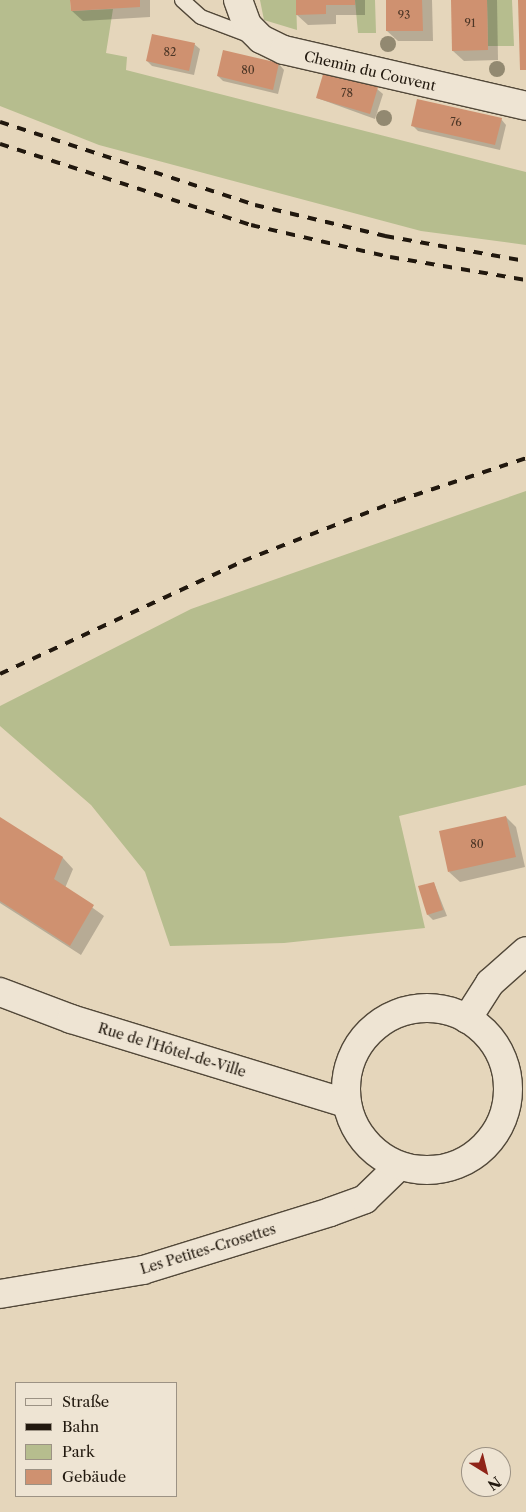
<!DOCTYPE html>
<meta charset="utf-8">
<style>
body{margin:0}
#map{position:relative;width:526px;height:1512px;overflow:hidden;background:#e5d6bb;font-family:"Libre Caslon Text",serif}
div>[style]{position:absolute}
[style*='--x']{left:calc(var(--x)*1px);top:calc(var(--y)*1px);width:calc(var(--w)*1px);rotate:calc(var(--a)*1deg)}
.green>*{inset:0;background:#b6bd8e}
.shadow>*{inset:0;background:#0003}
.building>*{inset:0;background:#cf9170}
.roads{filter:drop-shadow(1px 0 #524839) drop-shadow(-1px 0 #524839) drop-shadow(0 1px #524839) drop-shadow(0 -1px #524839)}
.lane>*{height:14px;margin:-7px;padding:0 7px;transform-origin:7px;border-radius:7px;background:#eee4d3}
.street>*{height:28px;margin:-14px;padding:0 14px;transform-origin:14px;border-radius:14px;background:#eee4d3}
.secondary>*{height:28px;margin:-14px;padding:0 14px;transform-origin:14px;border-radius:14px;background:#eee4d3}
.secondary>.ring{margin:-14px;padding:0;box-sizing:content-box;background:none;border:28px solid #eee4d3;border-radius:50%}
.rail>*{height:4px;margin-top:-2px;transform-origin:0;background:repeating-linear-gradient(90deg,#21180e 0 9px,transparent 0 18px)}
.trees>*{width:16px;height:16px;margin:-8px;border-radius:50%;background:#928971}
span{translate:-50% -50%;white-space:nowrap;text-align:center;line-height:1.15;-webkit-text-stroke:5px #eee4d3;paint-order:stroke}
.number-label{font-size:11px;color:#4c3626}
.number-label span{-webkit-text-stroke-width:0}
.street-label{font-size:14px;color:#21180e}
.legend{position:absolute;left:15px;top:1382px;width:162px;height:115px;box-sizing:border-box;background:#eee4d3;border:1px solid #9c9284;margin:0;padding:6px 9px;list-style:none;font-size:15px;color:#21180e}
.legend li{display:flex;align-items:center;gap:10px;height:25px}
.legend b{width:25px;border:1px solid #9c9284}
.north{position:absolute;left:461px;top:1447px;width:50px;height:50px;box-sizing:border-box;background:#eee4d3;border:1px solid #9c9284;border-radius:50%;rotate:144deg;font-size:14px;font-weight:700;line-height:20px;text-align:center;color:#21180e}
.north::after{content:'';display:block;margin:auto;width:18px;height:22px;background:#8f2418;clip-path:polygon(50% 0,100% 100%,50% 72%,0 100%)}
</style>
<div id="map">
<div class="green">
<div style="clip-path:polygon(0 0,70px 0,71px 11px,113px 9px,106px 53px,127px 57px,126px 70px,526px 172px,526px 245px,421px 231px,99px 145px,0 106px)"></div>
<div style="clip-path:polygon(260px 0,296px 0,297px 30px,264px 20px)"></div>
<div style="clip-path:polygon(355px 0,375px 0,376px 33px,358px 33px)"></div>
<div style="clip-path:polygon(487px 0,512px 0,514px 46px,488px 46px)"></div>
<div style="clip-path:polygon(526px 491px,526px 785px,399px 816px,425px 928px,284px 943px,170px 946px,145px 872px,91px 805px,0 726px,0 706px,191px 609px)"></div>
</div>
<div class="shadow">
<div style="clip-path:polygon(72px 0,150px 0,150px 17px,83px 21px,72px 11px)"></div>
<div style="clip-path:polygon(297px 0,365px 0,365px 15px,336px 15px,336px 24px,308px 25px,297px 15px)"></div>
<div style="clip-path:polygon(387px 0,432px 0,433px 41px,398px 41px,387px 31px)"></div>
<div style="clip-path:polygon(452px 0,497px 0,498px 60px,464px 61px,453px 51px)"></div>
<div style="clip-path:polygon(194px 44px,200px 49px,194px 75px,152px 66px,147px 61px)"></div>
<div style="clip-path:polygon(279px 64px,284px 70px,278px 94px,223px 81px,218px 76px)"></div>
<div style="clip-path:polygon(377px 89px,383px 94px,375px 119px,317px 98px)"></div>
<div style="clip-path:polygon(501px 119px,506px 125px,500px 150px,418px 131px,412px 125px)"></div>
<div style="clip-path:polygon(506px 817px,516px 827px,525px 867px,460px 882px,449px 872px)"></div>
<div style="clip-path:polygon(0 819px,63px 858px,73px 869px,65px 888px,104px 916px,81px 955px,0 903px)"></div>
<div style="clip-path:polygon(434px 883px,447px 916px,433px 920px,428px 915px)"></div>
</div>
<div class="building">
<div style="clip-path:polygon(70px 0,140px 0,140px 7px,71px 11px)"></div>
<div style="clip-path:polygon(296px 0,355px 0,355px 5px,326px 5px,326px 14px,296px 15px)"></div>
<div style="clip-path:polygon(386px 0,422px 0,423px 31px,386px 31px)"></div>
<div style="clip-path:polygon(451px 0,487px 0,488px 50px,452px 51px)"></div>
<div style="clip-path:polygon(518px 0,526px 0,526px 70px,520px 70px)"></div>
<div style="clip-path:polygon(152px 34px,195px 43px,189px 71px,146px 61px)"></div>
<div style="clip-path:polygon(223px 50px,279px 63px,273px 90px,217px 76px)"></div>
<div style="clip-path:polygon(324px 71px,378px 87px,370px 114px,316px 98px)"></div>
<div style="clip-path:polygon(417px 99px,502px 118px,495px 145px,411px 126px)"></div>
<div style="clip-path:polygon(506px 816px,516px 857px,448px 872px,439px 831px)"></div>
<div style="clip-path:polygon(0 817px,63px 857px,54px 879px,94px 905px,70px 946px,0 901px)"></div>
<div style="clip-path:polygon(434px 882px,443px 910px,427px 915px,418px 886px)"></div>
</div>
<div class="roads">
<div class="lane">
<div style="--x:182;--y:0;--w:25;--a:42"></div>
<div style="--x:201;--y:17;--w:53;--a:20.8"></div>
</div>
<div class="street">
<div style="--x:238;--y:0;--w:27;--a:70"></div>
<div style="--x:247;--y:25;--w:20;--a:45"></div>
<div style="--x:261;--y:39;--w:25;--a:26"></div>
<div style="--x:284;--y:50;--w:248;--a:13"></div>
<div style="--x:0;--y:1294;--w:145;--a:-9.5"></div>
<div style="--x:143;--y:1270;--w:196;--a:-17.2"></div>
<div style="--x:330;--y:1212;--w:37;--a:-20"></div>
<div style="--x:365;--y:1199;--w:47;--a:-44.1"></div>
</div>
<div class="secondary">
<div style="--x:0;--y:992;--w:76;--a:20.8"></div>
<div style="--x:71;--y:1019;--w:288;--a:17"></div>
<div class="ring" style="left:346px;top:1008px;width:134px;height:134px"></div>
<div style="--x:467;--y:1019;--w:43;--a:-57.4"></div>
<div style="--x:490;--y:983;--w:48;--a:-41.6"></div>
</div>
</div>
<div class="rail">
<div style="--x:0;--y:122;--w:268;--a:18"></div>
<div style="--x:255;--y:205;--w:134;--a:13.4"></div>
<div style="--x:385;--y:236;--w:143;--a:10.1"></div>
<div style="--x:0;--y:144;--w:264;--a:17.9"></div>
<div style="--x:251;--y:225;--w:143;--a:13"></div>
<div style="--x:390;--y:257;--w:138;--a:9.6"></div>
<div style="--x:0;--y:674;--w:268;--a:-24.9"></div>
<div style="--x:243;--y:561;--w:165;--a:-21.3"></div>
<div style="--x:397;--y:501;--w:136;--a:-18.4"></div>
</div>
<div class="trees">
<div style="left:388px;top:44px"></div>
<div style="left:497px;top:69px"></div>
<div style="left:384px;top:118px"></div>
</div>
<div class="number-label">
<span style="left:404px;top:15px">93</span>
<span style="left:470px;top:23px">91</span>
<span style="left:170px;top:52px">82</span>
<span style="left:248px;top:70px">80</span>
<span style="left:347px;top:93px">78</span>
<span style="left:456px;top:122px">76</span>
<span style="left:477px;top:844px">80</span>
</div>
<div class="street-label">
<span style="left:370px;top:71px;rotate:13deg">Chemin du Couvent</span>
<span style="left:172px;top:1050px;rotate:17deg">Rue de l'Hôtel-de-Ville</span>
<span style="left:208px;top:1249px;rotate:-17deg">Les Petites-Crosettes</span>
</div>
<ul class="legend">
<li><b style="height:6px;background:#eee4d3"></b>Straße</li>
<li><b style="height:6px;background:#21180e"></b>Bahn</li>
<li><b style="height:14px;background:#b6bd8e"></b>Park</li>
<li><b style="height:14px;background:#cf9170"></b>Gebäude</li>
</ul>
<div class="north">N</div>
</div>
